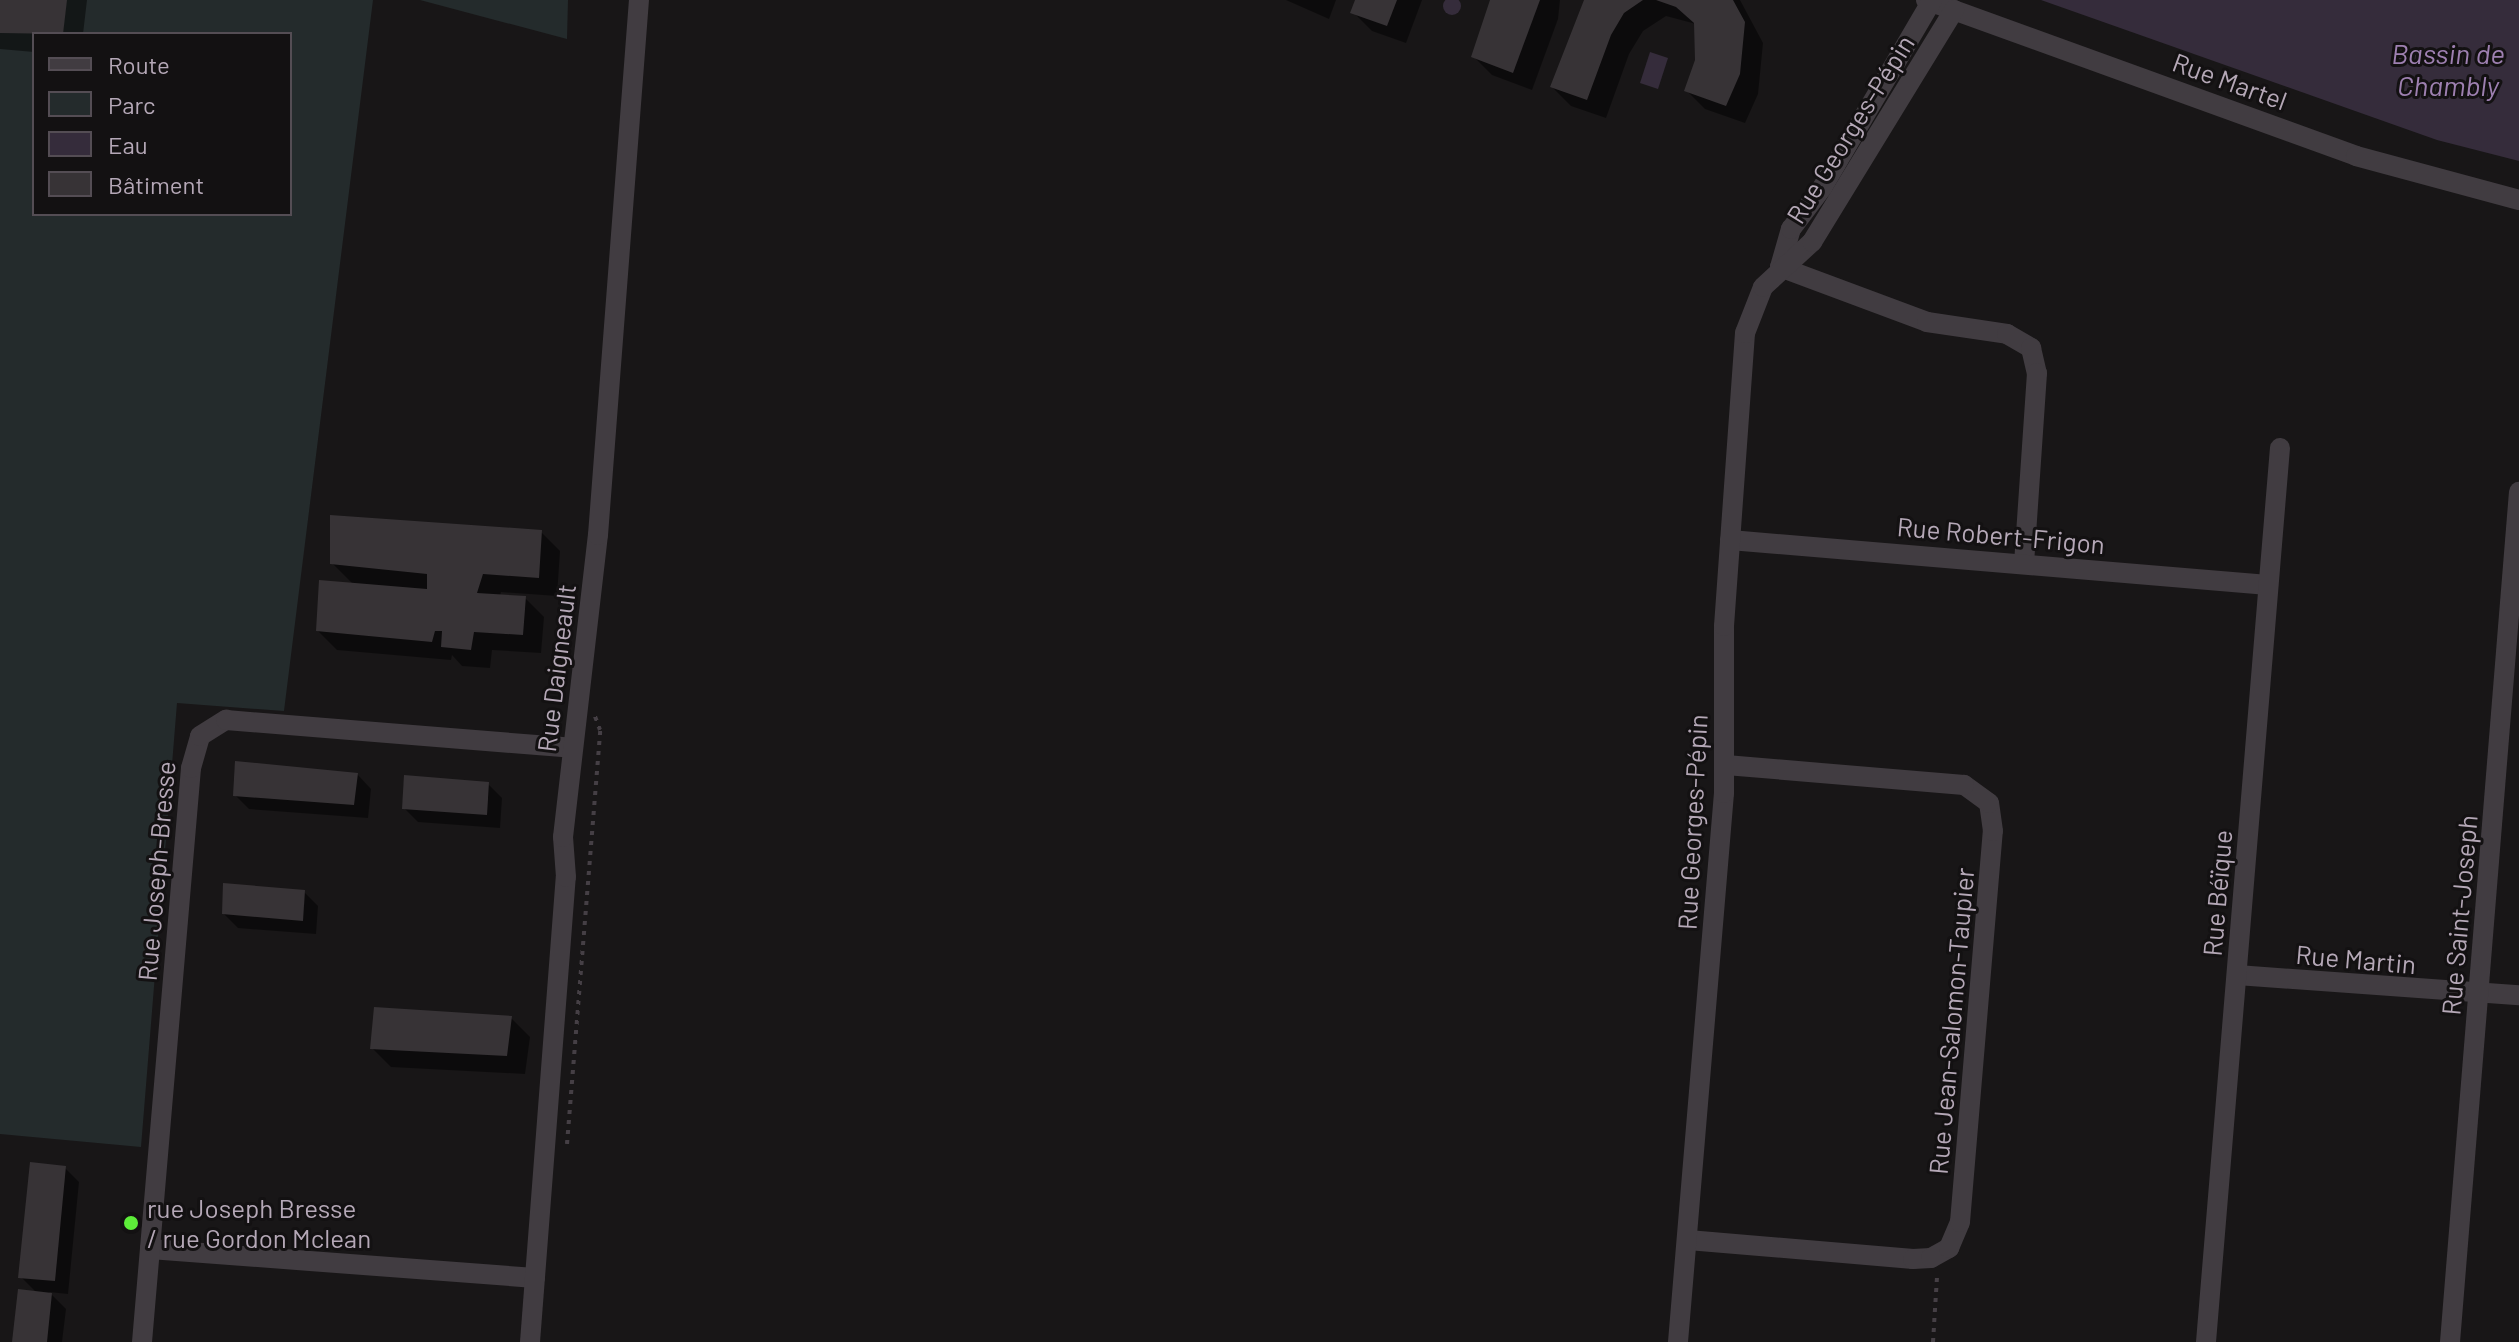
<!DOCTYPE html>
<meta charset="utf-8">
<style>
body{margin:0}
#map{position:relative;width:2519px;height:1342px;overflow:hidden;background:#181617;font-family:Barlow,sans-serif}
div>[style]{position:absolute}
[style*='--x']{left:calc(var(--x)*1px);top:calc(var(--y)*1px);width:calc(var(--w)*1px);rotate:calc(var(--a)*1deg)}
.green>*{inset:0;background:#242b2c}
.water>*{inset:0;background:#352c3b}
.round{border-radius:50%}
.shadow>*{inset:0;background:#0007}
.building>*{inset:0;background:#373336}
.path>*{height:4px;margin-top:-2px;transform-origin:0;background:repeating-linear-gradient(90deg,#453f45 0 4px,transparent 0 10px)}
.street>*{height:20px;margin:-10px;padding:0 10px;transform-origin:10px;border-radius:10px;background:#413c41}
.dots>*{width:22px;height:22px;translate:-50% -50%;box-sizing:border-box;border:4px solid #131112;border-radius:50%}
span{translate:-50% -50%;white-space:nowrap;text-align:center;line-height:1.15;-webkit-text-stroke:6px #131112;paint-order:stroke}
.street-label{font-size:26px;color:#b5a8b7}
.poi-label{font-size:26px;color:#b5a8b7}
.left{translate:0 -50%;text-align:left}
.water-label{font-size:28px;color:#9e80b1;font-style:italic}
.legend{position:absolute;left:32px;top:32px;width:260px;height:184px;box-sizing:border-box;background:#131112;border:2px solid #544d54;margin:0;padding:10px 14px;list-style:none;font-size:24px;color:#b5a8b7}
.legend li{display:flex;align-items:center;gap:16px;height:40px}
.legend b{width:40px;border:2px solid #544d54}
</style>
<div id="map">
<div class="green">
<div style="clip-path:polygon(evenodd,0 0,373px 0,284px 711px,177px 703px,141px 1147px,0 1134px,0 0,34px 34px,290px 34px,290px 214px,34px 214px,34px 34px)"></div>
<div style="clip-path:polygon(420px 0,568px 0,567px 39px)"></div>
</div>
<div class="water">
<div class="round" style="left:1443px;top:-3px;width:18px;height:18px"></div>
<div style="clip-path:polygon(2041px 0,2519px 0,2519px 161px,2437px 140px)"></div>
<div style="clip-path:polygon(1650px 52px,1668px 58px,1658px 89px,1640px 83px)"></div>
</div>
<div class="shadow">
<div style="clip-path:polygon(0 0,87px 0,83px 34px,34px 34px,34px 52px,0 49px)"></div>
<div style="clip-path:polygon(1286px 0,1336px 0,1329px 19px)"></div>
<div style="clip-path:polygon(1357px 0,1422px 0,1406px 43px,1372px 31px,1353px 12px)"></div>
<div style="clip-path:polygon(1492px 0,1560px 0,1558px 19px,1532px 90px,1492px 75px,1473px 56px)"></div>
<div style="clip-path:polygon(1586px 0,1740px 0,1763px 43px,1758px 94px,1745px 123px,1705px 109px,1686px 90px,1697px 61px,1696px 24px,1666px 16px,1643px 31px,1629px 54px,1606px 118px,1571px 106px,1552px 87px)"></div>
<div style="clip-path:polygon(541px 532px,560px 551px,557px 596px,501px 592px,500px 596px,525px 598px,544px 617px,541px 653px,492px 650px,490px 668px,462px 666px,452px 655px,451px 660px,337px 650px,318px 631px,354px 585px,332px 563px)"></div>
<div style="clip-path:polygon(357px 774px,371px 789px,368px 818px,249px 809px,235px 795px)"></div>
<div style="clip-path:polygon(488px 784px,502px 798px,500px 828px,418px 822px,404px 808px)"></div>
<div style="clip-path:polygon(304px 892px,318px 906px,316px 934px,238px 928px,224px 914px)"></div>
<div style="clip-path:polygon(511px 1018px,530px 1037px,525px 1074px,391px 1067px,372px 1048px)"></div>
<div style="clip-path:polygon(65px 1168px,79px 1182px,68px 1294px,49px 1292px,66px 1309px,62px 1342px,14px 1342px,37px 1293px,21px 1277px)"></div>
</div>
<div class="building">
<div style="clip-path:polygon(0 0,67px 0,63px 34px,0 33px)"></div>
<div style="clip-path:polygon(1355px 0,1397px 0,1387px 26px,1350px 13px)"></div>
<div style="clip-path:polygon(1490px 0,1540px 0,1513px 73px,1471px 57px)"></div>
<div style="clip-path:polygon(1584px 0,1643px 0,1624px 13px,1611px 35px,1587px 100px,1550px 87px)"></div>
<div style="clip-path:polygon(1656px 0,1733px 0,1745px 22px,1740px 74px,1726px 106px,1684px 91px,1695px 60px,1694px 23px,1676px 7px)"></div>
<div style="clip-path:polygon(330px 515px,542px 530px,539px 578px,483px 574px,477px 593px,526px 596px,523px 635px,474px 632px,471px 650px,441px 647px,442px 631px,435px 631px,432px 642px,316px 631px,319px 580px,427px 589px,427px 574px,330px 564px)"></div>
<div style="clip-path:polygon(235px 761px,358px 773px,354px 805px,233px 796px)"></div>
<div style="clip-path:polygon(404px 775px,489px 782px,487px 815px,402px 809px)"></div>
<div style="clip-path:polygon(223px 883px,305px 890px,303px 921px,222px 914px)"></div>
<div style="clip-path:polygon(374px 1007px,512px 1016px,507px 1056px,370px 1049px)"></div>
<div style="clip-path:polygon(30px 1162px,66px 1166px,55px 1281px,18px 1278px)"></div>
<div style="clip-path:polygon(18px 1289px,52px 1293px,47px 1342px,12px 1342px)"></div>
</div>
<div class="path">
<div style="--x:567;--y:1144;--w:415;--a:-85.4"></div>
<div style="--x:600;--y:730;--w:15;--a:-110"></div>
<div style="--x:1933;--y:1342;--w:65;--a:-86.5"></div>
</div>
<div class="street">
<div style="--x:1926;--y:0;--w:457;--a:19.9"></div>
<div style="--x:2356;--y:156;--w:169;--a:15.1"></div>
<div style="--x:1780;--y:267;--w:157;--a:20.5"></div>
<div style="--x:1927;--y:322;--w:81;--a:8.5"></div>
<div style="--x:2007;--y:334;--w:28;--a:30"></div>
<div style="--x:2031;--y:348;--w:26;--a:77"></div>
<div style="--x:2037;--y:373;--w:189;--a:93.9"></div>
<div style="--x:1780;--y:267;--w:40;--a:-74"></div>
<div style="--x:1791;--y:229;--w:51;--a:-52.9"></div>
<div style="--x:1822;--y:188;--w:216;--a:-59.6"></div>
<div style="--x:1730;--y:540;--w:540;--a:4.78"></div>
<div style="--x:2237;--y:975;--w:283;--a:4.1"></div>
<div style="--x:1688;--y:1240;--w:226;--a:4.8"></div>
<div style="--x:1913;--y:1259;--w:18;--a:-3"></div>
<div style="--x:1931;--y:1258;--w:21;--a:-29"></div>
<div style="--x:1949;--y:1248;--w:28;--a:-67"></div>
<div style="--x:1960;--y:1222;--w:392;--a:-85.2"></div>
<div style="--x:1993;--y:831;--w:28;--a:-98"></div>
<div style="--x:1989;--y:803;--w:31;--a:-144"></div>
<div style="--x:1964;--y:785;--w:239;--a:-175.2"></div>
<div style="--x:150;--y:1249;--w:386;--a:4.3"></div>
<div style="--x:142;--y:1342;--w:576;--a:-85.12"></div>
<div style="--x:191;--y:768;--w:33;--a:-74"></div>
<div style="--x:200;--y:736;--w:31;--a:-32"></div>
<div style="--x:226;--y:720;--w:347;--a:4.6"></div>
<div style="--x:530;--y:1342;--w:466;--a:-85.6"></div>
<div style="--x:566;--y:877;--w:40;--a:-94.3"></div>
<div style="--x:563;--y:837;--w:304;--a:-83.4"></div>
<div style="--x:598;--y:535;--w:537;--a:-85.62"></div>
<div style="--x:1678;--y:1342;--w:551;--a:-85.21"></div>
<div style="--x:1724;--y:793;--w:167;--a:-90"></div>
<div style="--x:1724;--y:626;--w:294;--a:-85.9"></div>
<div style="--x:1745;--y:333;--w:49;--a:-68.6"></div>
<div style="--x:1763;--y:287;--w:67;--a:-42.6"></div>
<div style="--x:1812;--y:242;--w:272;--a:-58.5"></div>
<div style="--x:2206;--y:1342;--w:897;--a:-85.27"></div>
<div style="--x:2450;--y:1342;--w:853;--a:-85.36"></div>
</div>
<div class="dots">
<div style="left:131px;top:1223px;background:#5ded39"></div>
</div>
<div class="street-label">
<span style="left:2230px;top:81px;rotate:20deg">Rue Martel</span>
<span style="left:1850px;top:129px;rotate:-58deg">Rue Georges-Pépin</span>
<span style="left:2001px;top:535px;rotate:5deg">Rue Robert-Frigon</span>
<span style="left:556px;top:668px;rotate:-83deg">Rue Daigneault</span>
<span style="left:1692px;top:822px;rotate:-87deg">Rue Georges-Pépin</span>
<span style="left:156px;top:871px;rotate:-85deg">Rue Joseph-Bresse</span>
<span style="left:2217px;top:893px;rotate:-85deg">Rue Béïque</span>
<span style="left:2459px;top:915px;rotate:-85deg">Rue Saint-Joseph</span>
<span style="left:2356px;top:959px;rotate:5deg">Rue Martin</span>
<span style="left:1951px;top:1021px;rotate:-85deg">Rue Jean-Salomon-Taupier</span>
</div>
<div class="poi-label">
<span class="left" style="left:147px;top:1223px">rue Joseph Bresse<br>/ rue Gordon Mclean</span>
</div>
<div class="water-label">
<span style="left:2448px;top:69px">Bassin de<br>Chambly</span>
</div>
<ul class="legend">
<li><b style="height:10px;background:#413c41"></b>Route</li>
<li><b style="height:22px;background:#242b2c"></b>Parc</li>
<li><b style="height:22px;background:#352c3b"></b>Eau</li>
<li><b style="height:22px;background:#373336"></b>Bâtiment</li>
</ul>
</div>
